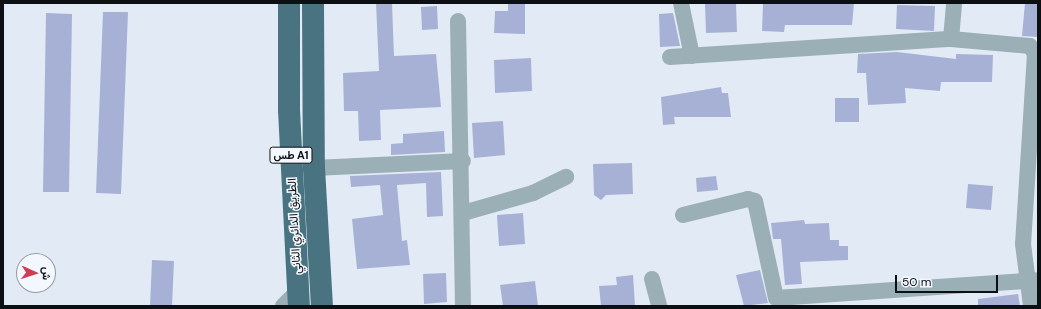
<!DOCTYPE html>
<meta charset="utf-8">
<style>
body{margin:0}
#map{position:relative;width:1041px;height:309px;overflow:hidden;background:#e2ebf5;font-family:"DM Sans",Vazirmatn,sans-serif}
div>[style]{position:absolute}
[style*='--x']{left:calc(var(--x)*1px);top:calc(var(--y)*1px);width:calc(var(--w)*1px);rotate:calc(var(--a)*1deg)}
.building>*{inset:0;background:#a7b1d6}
.minor>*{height:16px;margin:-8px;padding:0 8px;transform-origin:8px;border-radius:8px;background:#9bafb6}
.trunk>*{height:22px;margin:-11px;padding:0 11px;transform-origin:11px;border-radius:11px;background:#4a7382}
span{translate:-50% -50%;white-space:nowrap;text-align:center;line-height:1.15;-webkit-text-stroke:3px #f2f8fe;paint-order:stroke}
.shield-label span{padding:1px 3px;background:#f2f8fe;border:1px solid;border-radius:3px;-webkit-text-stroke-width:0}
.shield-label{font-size:11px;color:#0d1013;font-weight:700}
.street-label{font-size:12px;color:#0d1013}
.frame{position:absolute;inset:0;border:4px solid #0d1013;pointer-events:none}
.north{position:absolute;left:16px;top:253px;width:40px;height:40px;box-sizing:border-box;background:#f2f8fe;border:1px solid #969ba0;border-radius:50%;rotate:93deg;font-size:11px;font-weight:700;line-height:16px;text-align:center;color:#0d1013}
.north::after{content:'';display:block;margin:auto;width:14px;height:18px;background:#cd3d56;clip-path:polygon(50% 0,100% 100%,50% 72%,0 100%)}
.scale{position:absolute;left:895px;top:275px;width:103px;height:18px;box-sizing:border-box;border:2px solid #0d1013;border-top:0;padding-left:5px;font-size:12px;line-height:14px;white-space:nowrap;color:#0d1013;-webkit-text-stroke:3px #f2f8fe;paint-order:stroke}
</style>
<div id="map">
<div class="building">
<div style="clip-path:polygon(376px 3px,392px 3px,394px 56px,436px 54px,441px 107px,380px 110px,381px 140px,359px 141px,358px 111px,344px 111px,343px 73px,379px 71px)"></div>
<div style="clip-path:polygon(508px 3px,525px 3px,525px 34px,494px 33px,495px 11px,508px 11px)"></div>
<div style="clip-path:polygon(763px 3px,854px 3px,852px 25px,785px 25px,784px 32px,762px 31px)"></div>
<div style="clip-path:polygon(1025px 3px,1038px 3px,1038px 37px,1022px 36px)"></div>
<div style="clip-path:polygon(705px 4px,736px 4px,737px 32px,706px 33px)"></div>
<div style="clip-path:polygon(897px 5px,935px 6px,934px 31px,896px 29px)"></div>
<div style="clip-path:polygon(437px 6px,438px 29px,422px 30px,421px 7px)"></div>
<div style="clip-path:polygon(103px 12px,128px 12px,121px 194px,96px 193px)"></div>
<div style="clip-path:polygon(46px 13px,72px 14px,69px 192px,43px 192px)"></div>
<div style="clip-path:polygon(673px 13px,680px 46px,660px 47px,659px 14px)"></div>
<div style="clip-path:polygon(897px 52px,956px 59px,956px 54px,993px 55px,992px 82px,941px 82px,940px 91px,905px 88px,906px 103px,868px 105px,866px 73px,857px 73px,858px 54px)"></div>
<div style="clip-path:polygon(531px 58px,532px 91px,495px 93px,494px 60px)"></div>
<div style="clip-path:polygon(721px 87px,722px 93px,728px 93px,731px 117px,674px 117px,675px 124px,663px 125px,661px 97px)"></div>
<div style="clip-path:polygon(835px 98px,859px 98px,859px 122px,835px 122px)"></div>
<div style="clip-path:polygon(503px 121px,505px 155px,474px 158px,472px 123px)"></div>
<div style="clip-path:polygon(444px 131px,445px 152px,391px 155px,391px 144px,403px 143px,403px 134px)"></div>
<div style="clip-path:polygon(632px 163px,633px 194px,606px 195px,601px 200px,594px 195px,593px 164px)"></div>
<div style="clip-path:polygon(441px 172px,443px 216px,427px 217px,426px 183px,397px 185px,402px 241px,407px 240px,410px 265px,357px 269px,352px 219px,383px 215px,380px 185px,351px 187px,350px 176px)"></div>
<div style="clip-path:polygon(716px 176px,718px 190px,697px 192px,696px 178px)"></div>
<div style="clip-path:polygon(968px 184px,993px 186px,991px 210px,966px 208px)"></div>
<div style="clip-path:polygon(523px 213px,525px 244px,499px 246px,497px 215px)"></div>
<div style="clip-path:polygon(804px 220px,805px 224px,829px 223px,830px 240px,839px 240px,839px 246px,848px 246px,848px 260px,800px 262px,802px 284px,785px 285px,781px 239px,773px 239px,771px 223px)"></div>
<div style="clip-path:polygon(152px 260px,174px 261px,172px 306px,150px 306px)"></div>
<div style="clip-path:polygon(760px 270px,768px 303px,744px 306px,736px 275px)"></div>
<div style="clip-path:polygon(446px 273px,447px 302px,424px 304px,423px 274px)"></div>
<div style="clip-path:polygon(633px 275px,635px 306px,601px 306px,599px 286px,617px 285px,616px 277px)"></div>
<div style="clip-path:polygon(535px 281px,538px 306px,503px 306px,500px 285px)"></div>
<div style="clip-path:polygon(1018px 294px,1020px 306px,978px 306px,978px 299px)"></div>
</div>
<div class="minor">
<div style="--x:681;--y:3;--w:54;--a:78.3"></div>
<div style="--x:458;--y:21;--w:285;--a:89"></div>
<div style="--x:951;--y:39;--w:36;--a:-85"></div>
<div style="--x:670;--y:57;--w:282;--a:-3.7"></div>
<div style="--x:951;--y:39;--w:79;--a:5.1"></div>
<div style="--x:1030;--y:46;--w:9;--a:58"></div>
<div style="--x:1035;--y:54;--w:190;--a:93.6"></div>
<div style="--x:1023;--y:244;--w:63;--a:82.6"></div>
<div style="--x:314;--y:168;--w:149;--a:-2.7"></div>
<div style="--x:463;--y:213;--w:73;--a:-15.9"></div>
<div style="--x:533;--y:193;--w:37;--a:-26"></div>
<div style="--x:683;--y:215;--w:67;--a:-13.8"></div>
<div style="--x:748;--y:199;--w:7;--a:16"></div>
<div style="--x:755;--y:201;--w:99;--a:77.8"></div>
<div style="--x:776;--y:298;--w:263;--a:-3.9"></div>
<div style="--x:652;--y:279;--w:28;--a:75"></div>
<div style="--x:283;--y:306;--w:21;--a:-45"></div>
</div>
<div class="trunk">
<div style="--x:289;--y:3;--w:107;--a:90"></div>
<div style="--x:289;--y:110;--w:196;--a:87.1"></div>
<div style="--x:313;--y:3;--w:165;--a:89.7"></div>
<div style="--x:314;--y:168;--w:138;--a:86.7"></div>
</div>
<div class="shield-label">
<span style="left:291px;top:155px">طس A1</span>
</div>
<div class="street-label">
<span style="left:295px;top:226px;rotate:-93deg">الطريق الدائري الثاني</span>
</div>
<div class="frame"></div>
<div class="north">ش</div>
<div class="scale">50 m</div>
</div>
